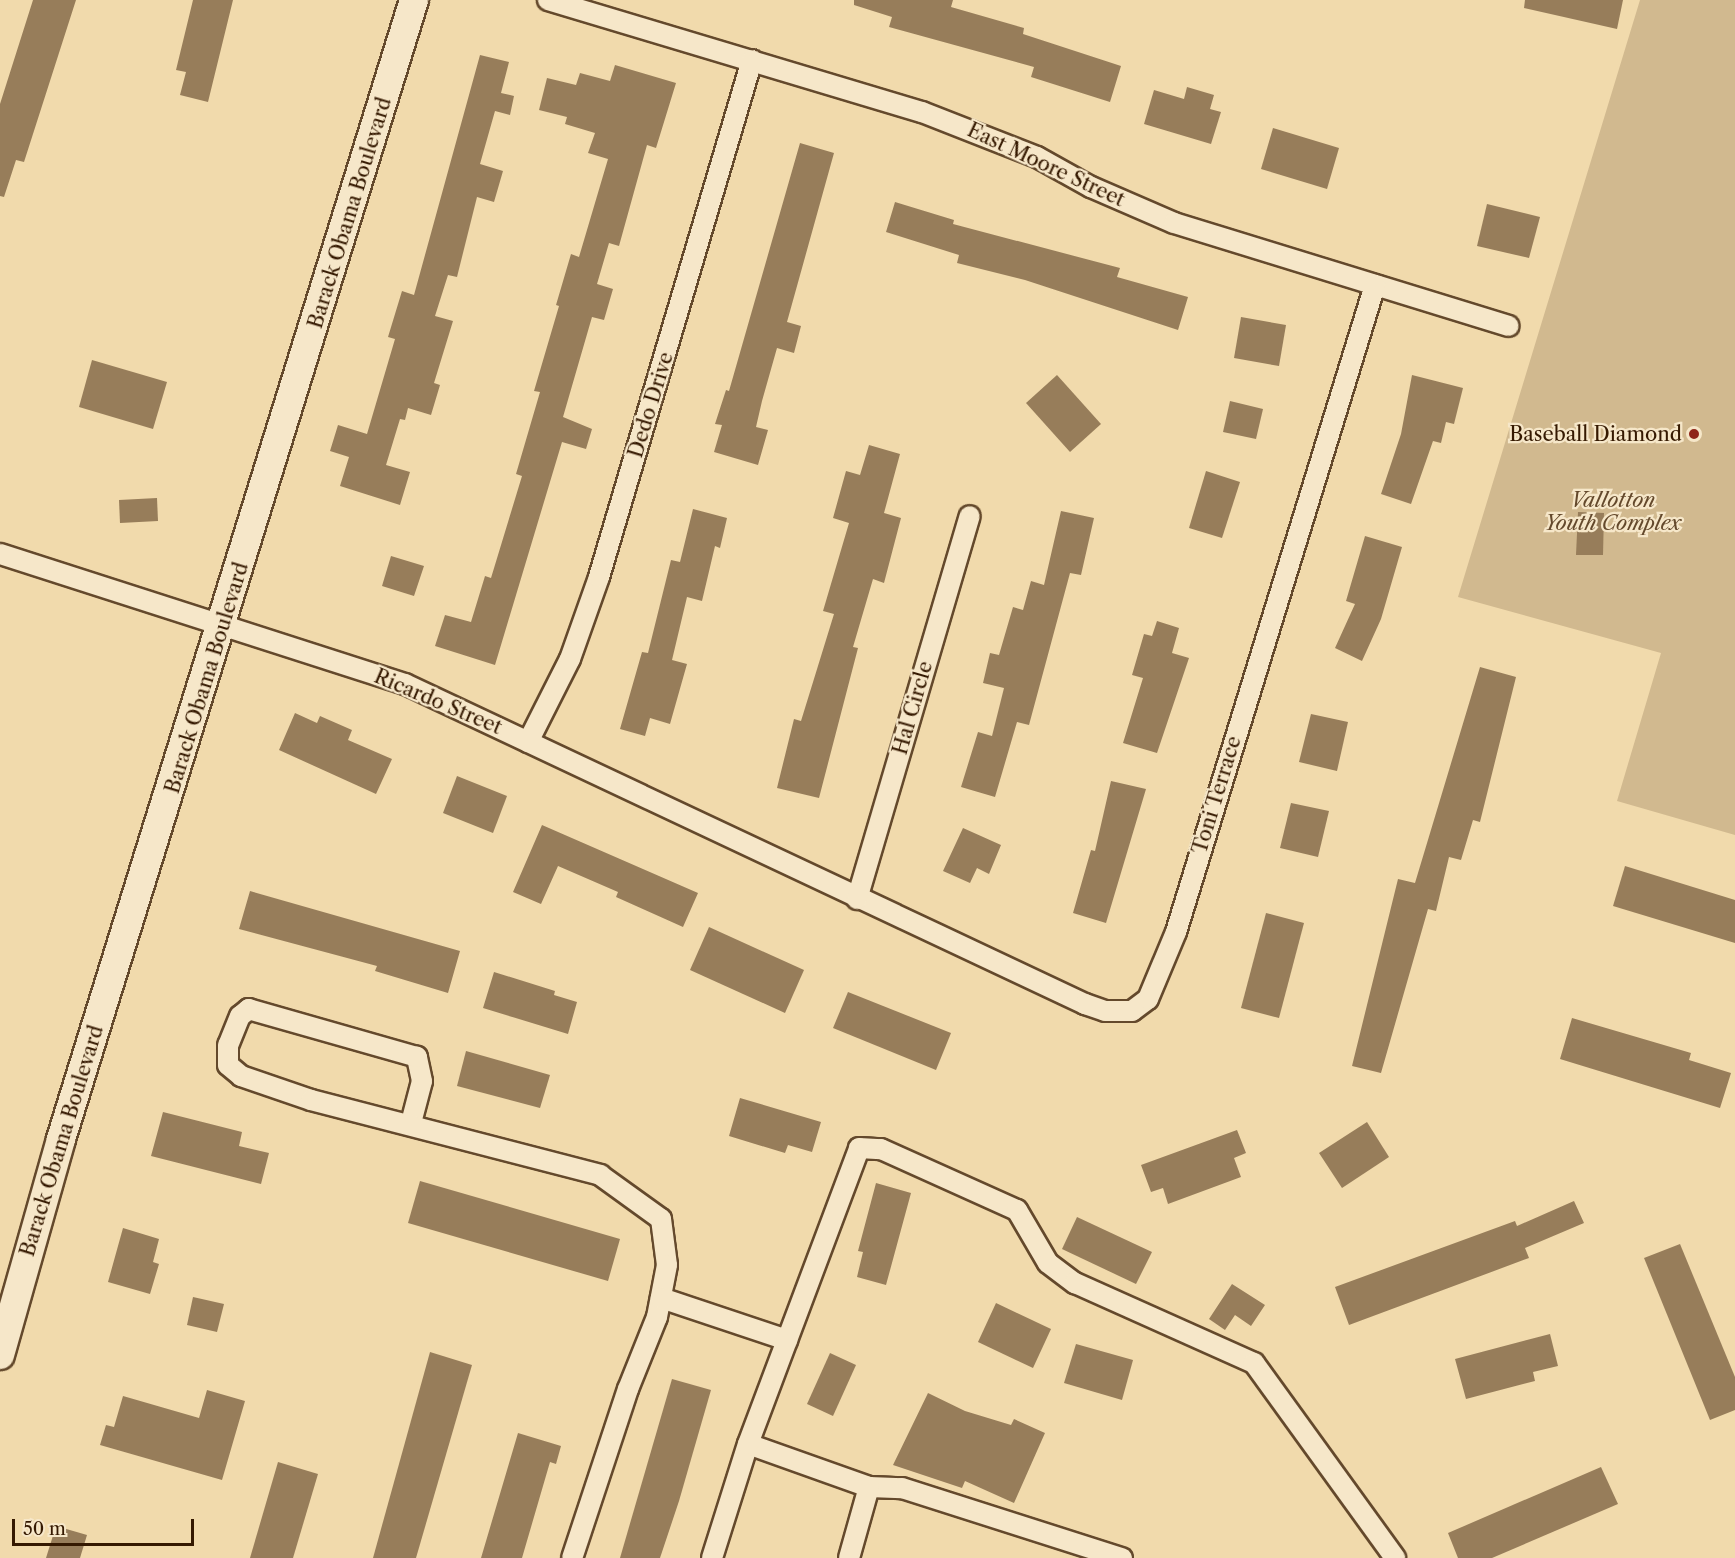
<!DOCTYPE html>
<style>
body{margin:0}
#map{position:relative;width:1735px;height:1558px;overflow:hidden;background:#f1daac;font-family:"Libre Caslon Text",serif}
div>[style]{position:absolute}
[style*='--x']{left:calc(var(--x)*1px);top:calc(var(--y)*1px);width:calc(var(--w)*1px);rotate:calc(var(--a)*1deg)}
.green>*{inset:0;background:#d1b98f}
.building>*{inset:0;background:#977d5a}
.roads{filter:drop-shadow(2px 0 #64492c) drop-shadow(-2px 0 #64492c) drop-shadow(0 2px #64492c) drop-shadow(0 -2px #64492c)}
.minor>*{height:20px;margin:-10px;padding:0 10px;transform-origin:10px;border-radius:10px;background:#f6e7c9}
.secondary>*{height:28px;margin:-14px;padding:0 14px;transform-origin:14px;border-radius:14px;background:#f6e7c9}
.dots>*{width:16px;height:16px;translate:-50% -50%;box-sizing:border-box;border:3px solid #f6e7c9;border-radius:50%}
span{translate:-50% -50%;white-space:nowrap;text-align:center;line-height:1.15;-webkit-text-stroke:4.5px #f6e7c9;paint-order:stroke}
.street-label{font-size:20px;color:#351901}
.poi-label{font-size:20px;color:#351901}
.right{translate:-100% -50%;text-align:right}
.park-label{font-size:20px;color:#64492c;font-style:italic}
.scale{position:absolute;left:12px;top:1519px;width:182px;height:27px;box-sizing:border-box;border:3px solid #351901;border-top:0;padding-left:8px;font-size:18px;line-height:21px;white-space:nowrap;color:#351901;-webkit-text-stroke:4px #f6e7c9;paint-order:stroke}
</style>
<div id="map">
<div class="green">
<div style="clip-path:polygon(1640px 0,1735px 0,1735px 835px,1617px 801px,1661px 653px,1458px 597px)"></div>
</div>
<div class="building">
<div style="clip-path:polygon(33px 0,76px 0,24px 162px,16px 160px,4px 197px,0 196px,0 104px)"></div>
<div style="clip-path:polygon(193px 0,233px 0,208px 102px,180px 95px,186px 72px,176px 70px)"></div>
<div style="clip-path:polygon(854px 0,953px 0,951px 7px,1024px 28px,1023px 34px,1121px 66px,1110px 102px,1031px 77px,1034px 67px,889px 27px,892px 17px,854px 5px)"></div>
<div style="clip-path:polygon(1525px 0,1623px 0,1617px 29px,1524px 8px)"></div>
<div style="clip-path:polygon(480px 55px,509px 62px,501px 93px,514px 96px,510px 115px,495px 111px,480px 164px,503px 171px,494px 202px,477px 197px,457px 277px,448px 275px,435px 316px,453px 321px,434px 383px,440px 385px,431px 415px,408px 408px,405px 420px,400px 419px,386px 465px,410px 472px,400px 505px,340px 486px,349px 457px,330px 451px,338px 425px,367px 434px,395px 339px,388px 337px,402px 291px,414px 295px)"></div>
<div style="clip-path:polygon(615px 65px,676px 83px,656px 148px,647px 145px,619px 246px,609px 243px,597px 284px,613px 289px,604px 320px,592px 317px,563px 417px,592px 429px,586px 449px,562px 442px,495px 665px,435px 646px,445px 615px,471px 622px,485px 576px,491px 578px,522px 476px,516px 474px,540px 392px,534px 391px,559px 306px,556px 305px,571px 254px,579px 257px,608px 159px,588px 153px,595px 133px,565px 124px,567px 117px,539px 110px,547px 78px,576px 85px,580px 73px,610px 81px)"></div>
<div style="clip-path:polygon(1187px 87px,1214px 95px,1210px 109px,1221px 112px,1211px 144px,1144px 124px,1154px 90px,1184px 99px)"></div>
<div style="clip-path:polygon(1273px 128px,1339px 148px,1327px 189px,1261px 169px)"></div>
<div style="clip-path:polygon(800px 143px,834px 153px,787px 322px,801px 326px,794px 353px,777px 348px,762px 401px,756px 427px,768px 430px,758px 465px,714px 452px,722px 425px,715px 424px,726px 390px,729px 391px)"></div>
<div style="clip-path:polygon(895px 202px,954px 220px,953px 224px,1120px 268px,1117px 277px,1188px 297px,1178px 330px,1025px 280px,957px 263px,959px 255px,886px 232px)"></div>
<div style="clip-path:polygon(1487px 204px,1540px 217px,1529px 258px,1477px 246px)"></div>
<div style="clip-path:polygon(1241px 317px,1286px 325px,1279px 366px,1234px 358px)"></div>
<div style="clip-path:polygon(92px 360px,167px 382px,153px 429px,79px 407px)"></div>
<div style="clip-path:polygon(1057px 375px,1101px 424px,1070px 452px,1026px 403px)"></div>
<div style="clip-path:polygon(1412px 375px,1463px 388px,1454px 424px,1446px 422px,1441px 443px,1433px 441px,1411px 504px,1381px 494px,1401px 434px)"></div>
<div style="clip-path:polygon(1230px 401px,1263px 409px,1256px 439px,1223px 432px)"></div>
<div style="clip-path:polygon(869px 445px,900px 454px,884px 513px,901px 518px,884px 583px,873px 579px,853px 647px,858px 648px,819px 798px,777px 788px,794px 719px,801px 721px,834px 614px,823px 611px,849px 523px,833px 518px,846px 471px,860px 475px)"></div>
<div style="clip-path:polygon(1206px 471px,1240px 482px,1222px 538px,1189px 528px)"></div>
<div style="clip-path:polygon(157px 498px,158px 521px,120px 523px,119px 500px)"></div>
<div style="clip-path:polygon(693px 509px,727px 518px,720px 548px,715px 546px,702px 601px,687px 597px,672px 660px,687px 664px,670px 724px,650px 718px,645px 736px,620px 729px,642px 652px,648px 653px,671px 560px,680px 562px)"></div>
<div style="clip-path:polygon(1061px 511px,1094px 518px,1081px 575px,1070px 573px,1029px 725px,1017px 722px,995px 797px,961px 787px,978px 732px,992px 736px,1004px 688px,983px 683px,990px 653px,999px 655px,1013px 607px,1023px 610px,1031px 581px,1044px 585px)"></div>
<div style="clip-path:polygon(1578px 512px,1604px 513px,1603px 555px,1576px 555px)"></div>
<div style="clip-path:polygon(1365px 536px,1402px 547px,1381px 619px,1362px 661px,1335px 648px,1355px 604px,1346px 601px)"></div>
<div style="clip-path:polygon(391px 556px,424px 566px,414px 596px,382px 586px)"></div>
<div style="clip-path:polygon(1157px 621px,1179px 628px,1172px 653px,1189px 658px,1157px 753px,1123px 743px,1143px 678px,1132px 675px,1144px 634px,1152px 636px)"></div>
<div style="clip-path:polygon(1480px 667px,1516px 677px,1480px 822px,1473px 820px,1461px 860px,1449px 857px,1436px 911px,1428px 909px,1381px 1073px,1352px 1066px,1398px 879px,1415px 883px)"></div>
<div style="clip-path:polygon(295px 713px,317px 723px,320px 716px,352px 730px,348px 740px,392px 759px,376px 794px,279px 750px)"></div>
<div style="clip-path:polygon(1311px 714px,1348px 722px,1337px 771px,1299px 762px)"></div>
<div style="clip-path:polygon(457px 776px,507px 796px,493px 833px,443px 813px)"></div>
<div style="clip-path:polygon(1111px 781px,1146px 789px,1106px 923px,1073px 913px,1091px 850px,1095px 851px)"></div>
<div style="clip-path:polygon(1291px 803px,1329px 811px,1318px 857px,1280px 848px)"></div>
<div style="clip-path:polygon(542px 825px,698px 893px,683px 927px,616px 897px,618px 892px,558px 866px,541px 904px,513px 892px)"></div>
<div style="clip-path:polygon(963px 828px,1001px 845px,989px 874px,977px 868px,970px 883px,943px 871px)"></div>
<div style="clip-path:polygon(1625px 866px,1735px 900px,1735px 943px,1613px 906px)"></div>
<div style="clip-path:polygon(250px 891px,460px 951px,448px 993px,375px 971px,377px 966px,239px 929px)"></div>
<div style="clip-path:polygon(1266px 913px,1304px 923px,1279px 1018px,1241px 1008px)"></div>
<div style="clip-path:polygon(709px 927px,804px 970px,785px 1013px,690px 970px)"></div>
<div style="clip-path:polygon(494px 972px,555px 991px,554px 995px,577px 1002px,568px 1034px,483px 1008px)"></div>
<div style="clip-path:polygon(848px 992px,951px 1033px,936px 1070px,833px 1028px)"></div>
<div style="clip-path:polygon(1572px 1018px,1691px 1053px,1689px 1060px,1731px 1073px,1720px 1108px,1560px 1059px)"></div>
<div style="clip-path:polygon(466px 1051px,550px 1075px,540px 1108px,457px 1086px)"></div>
<div style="clip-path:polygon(740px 1098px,821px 1122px,812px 1152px,788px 1145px,785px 1153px,729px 1136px)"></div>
<div style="clip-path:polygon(163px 1112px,242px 1132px,239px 1146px,269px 1153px,261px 1184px,151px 1156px)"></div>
<div style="clip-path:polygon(1367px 1122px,1389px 1157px,1342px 1188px,1319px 1153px)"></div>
<div style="clip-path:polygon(1237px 1130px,1246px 1153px,1234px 1158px,1241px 1177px,1168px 1204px,1163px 1188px,1151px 1192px,1141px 1165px)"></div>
<div style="clip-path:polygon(420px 1181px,620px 1239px,608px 1281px,408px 1223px)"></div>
<div style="clip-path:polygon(876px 1183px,911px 1193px,886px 1285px,857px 1277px,863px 1252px,858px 1251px)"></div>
<div style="clip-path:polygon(1574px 1201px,1584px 1223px,1525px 1248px,1529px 1258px,1349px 1325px,1335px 1287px,1515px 1221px,1517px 1226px)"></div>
<div style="clip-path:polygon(1077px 1217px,1152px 1252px,1136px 1284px,1062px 1249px)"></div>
<div style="clip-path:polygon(123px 1228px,159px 1239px,153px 1262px,159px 1264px,150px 1294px,108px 1282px)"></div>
<div style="clip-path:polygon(1680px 1244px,1735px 1377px,1735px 1410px,1710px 1420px,1644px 1258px)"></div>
<div style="clip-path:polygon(1232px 1284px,1265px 1305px,1251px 1326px,1235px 1315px,1225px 1330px,1209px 1319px)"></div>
<div style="clip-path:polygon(193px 1297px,224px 1304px,217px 1332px,187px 1325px)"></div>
<div style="clip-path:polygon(996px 1303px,1051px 1329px,1033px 1368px,978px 1342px)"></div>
<div style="clip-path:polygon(1550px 1334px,1558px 1366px,1533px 1372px,1535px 1381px,1466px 1399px,1455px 1359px)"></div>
<div style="clip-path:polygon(1076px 1344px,1133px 1360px,1122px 1400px,1064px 1383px)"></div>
<div style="clip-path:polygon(430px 1352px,472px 1365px,416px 1558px,373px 1558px)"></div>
<div style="clip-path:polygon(830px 1353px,856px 1365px,833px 1416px,807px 1404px)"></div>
<div style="clip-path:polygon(672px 1379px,711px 1390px,679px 1501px,660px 1558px,620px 1558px)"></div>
<div style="clip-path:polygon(207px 1390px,245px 1401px,222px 1480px,100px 1445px,106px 1425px,114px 1427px,123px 1396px,199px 1418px)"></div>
<div style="clip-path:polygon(928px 1393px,965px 1411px,1011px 1425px,1014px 1419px,1045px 1433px,1014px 1503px,965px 1481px,962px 1488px,893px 1465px)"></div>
<div style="clip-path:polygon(518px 1433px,561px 1446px,556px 1464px,550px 1462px,522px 1558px,481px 1558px)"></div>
<div style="clip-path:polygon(278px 1462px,318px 1474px,293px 1558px,250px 1558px)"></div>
<div style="clip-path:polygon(1601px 1467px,1618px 1504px,1492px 1558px,1458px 1558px,1448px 1533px)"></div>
<div style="clip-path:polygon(56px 1526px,87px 1535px,80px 1558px,46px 1558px)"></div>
</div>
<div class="roads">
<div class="minor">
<div style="--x:548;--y:0;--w:390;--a:16.7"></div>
<div style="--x:922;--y:112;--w:123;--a:21.4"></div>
<div style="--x:1037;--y:157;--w:62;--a:29.1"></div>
<div style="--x:1091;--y:187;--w:90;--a:23.4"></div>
<div style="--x:1174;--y:223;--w:350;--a:17.1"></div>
<div style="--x:0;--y:554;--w:425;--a:17.8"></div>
<div style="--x:405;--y:684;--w:752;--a:25.2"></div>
<div style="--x:1085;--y:1004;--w:21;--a:19"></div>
<div style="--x:1105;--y:1011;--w:27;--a:0"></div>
<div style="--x:1132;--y:1011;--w:20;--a:-37"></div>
<div style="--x:1148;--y:999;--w:73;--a:-67.3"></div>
<div style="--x:1176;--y:932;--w:677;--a:-72.9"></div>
<div style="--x:528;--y:742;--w:93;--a:-63.2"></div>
<div style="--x:570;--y:659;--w:87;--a:-70.5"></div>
<div style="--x:599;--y:577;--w:539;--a:-73.51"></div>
<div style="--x:857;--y:899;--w:399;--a:-73.6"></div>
<div style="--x:411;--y:1123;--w:43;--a:-75.3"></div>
<div style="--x:422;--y:1081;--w:25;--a:-102"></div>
<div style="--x:417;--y:1057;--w:175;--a:-164.1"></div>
<div style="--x:249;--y:1009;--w:11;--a:142"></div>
<div style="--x:240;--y:1016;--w:31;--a:112"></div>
<div style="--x:228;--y:1045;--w:20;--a:90"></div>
<div style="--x:228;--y:1065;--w:17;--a:40"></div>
<div style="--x:241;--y:1076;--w:74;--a:18.9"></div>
<div style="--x:311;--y:1100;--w:299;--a:14.5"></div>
<div style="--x:600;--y:1175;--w:75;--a:35.8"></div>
<div style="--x:661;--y:1219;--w:46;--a:82.6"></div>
<div style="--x:667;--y:1265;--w:53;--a:100.9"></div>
<div style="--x:657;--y:1317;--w:78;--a:111.9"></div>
<div style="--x:628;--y:1389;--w:178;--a:108.3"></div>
<div style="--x:661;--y:1298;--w:133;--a:18.4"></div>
<div style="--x:869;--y:1487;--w:33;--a:2"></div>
<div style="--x:902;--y:1488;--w:231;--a:17.7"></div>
<div style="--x:712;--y:1558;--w:120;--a:-72.5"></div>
<div style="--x:849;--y:1558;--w:74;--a:-74.3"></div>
<div style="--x:869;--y:1487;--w:128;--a:-160.4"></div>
<div style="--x:748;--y:1444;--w:316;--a:-69.4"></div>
<div style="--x:859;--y:1148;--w:22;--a:3"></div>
<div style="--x:881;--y:1149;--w:149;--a:24.2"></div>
<div style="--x:1017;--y:1210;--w:61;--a:59.7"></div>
<div style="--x:1048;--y:1263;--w:34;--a:37"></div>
<div style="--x:1075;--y:1283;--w:196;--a:24.1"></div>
<div style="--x:1254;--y:1363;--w:241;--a:54.1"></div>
</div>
<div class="secondary">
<div style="--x:0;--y:1355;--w:224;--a:-74.2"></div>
<div style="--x:61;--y:1139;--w:1192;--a:-72.78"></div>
</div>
</div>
<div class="dots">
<div style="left:1694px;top:434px;background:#8f2418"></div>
</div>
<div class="street-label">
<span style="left:1046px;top:165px;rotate:25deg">East Moore Street</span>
<span style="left:350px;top:213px;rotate:-73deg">Barack Obama Boulevard</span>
<span style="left:651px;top:405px;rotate:-73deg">Dedo Drive</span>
<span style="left:207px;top:678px;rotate:-73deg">Barack Obama Boulevard</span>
<span style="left:438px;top:702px;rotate:23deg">Ricardo Street</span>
<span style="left:913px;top:708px;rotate:-74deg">Hal Circle</span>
<span style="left:1217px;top:795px;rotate:-73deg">Toni Terrace</span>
<span style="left:62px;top:1141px;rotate:-73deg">Barack Obama Boulevard</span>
</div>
<div class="poi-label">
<span class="right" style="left:1682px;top:434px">Baseball Diamond</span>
</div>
<div class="park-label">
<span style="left:1613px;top:512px">Vallotton<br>Youth Complex</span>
</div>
<div class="scale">50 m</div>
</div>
